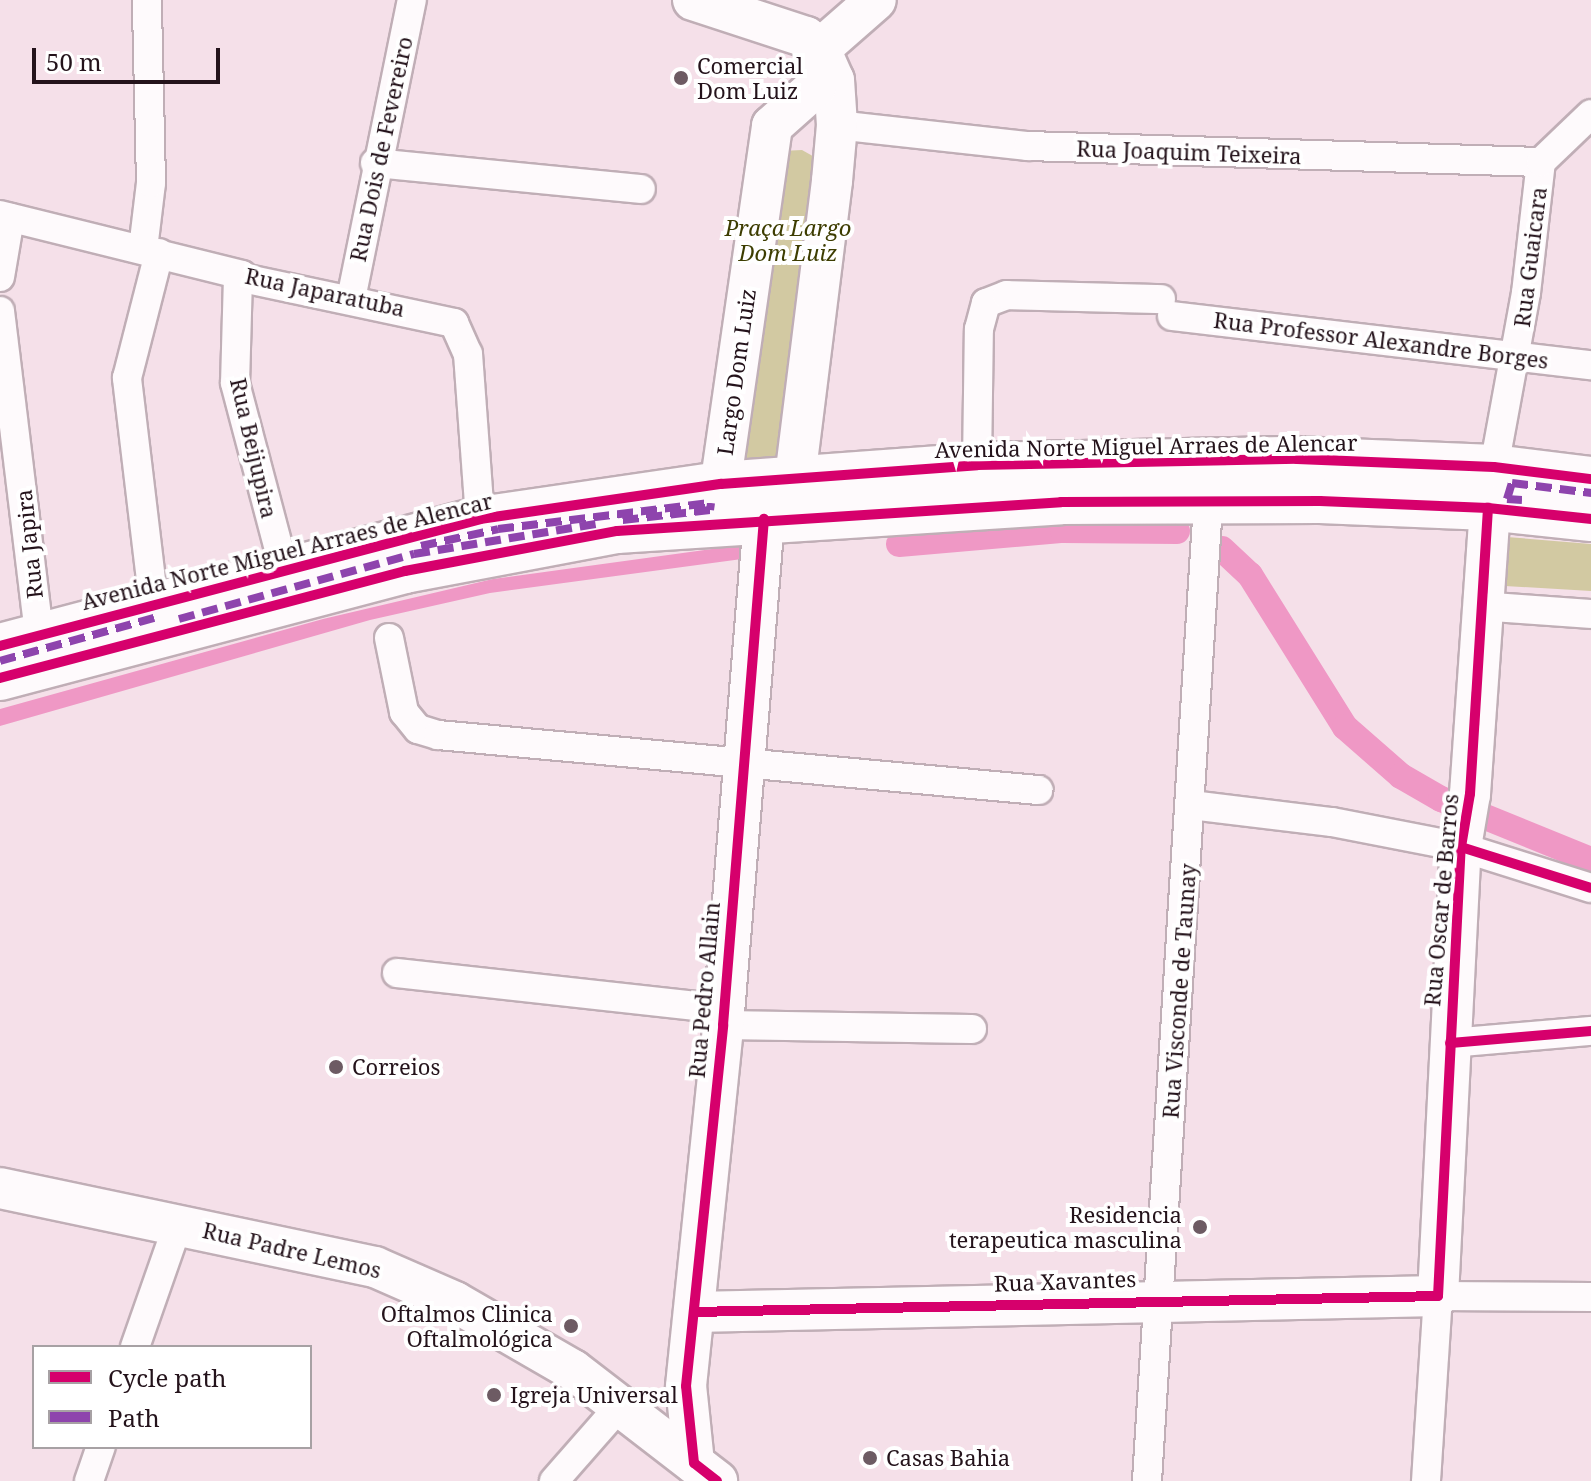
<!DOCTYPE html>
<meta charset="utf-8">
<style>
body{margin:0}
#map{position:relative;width:1591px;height:1481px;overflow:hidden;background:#f5e0e9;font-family:"Noto Serif",serif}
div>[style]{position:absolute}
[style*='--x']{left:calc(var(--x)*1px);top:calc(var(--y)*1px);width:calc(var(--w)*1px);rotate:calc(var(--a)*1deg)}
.green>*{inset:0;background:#d2c9a2}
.water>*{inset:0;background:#ef98c5}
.canal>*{height:26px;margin:-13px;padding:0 13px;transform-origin:13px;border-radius:13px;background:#ef98c5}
.roads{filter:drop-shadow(2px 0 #c0aeb6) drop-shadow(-2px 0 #c0aeb6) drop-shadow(0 2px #c0aeb6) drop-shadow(0 -2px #c0aeb6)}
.street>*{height:28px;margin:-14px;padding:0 14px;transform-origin:14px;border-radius:14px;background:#fefafc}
.secondary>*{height:40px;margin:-20px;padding:0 20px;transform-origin:20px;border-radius:20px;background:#fefafc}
.primary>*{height:44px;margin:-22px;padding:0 22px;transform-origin:22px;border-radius:22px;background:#fefafc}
.quiet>*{height:8px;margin-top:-4px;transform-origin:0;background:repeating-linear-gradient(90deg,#8e44ad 0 16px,transparent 0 24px)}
.cycleway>*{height:10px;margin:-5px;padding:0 5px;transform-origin:5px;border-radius:5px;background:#d6006c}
.dots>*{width:22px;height:22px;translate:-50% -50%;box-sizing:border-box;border:4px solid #fff;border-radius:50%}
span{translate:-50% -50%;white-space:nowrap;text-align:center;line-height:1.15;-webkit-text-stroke:8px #fff;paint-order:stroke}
.poi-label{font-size:22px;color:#24131b}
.left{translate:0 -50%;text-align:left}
.right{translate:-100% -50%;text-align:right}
.street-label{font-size:22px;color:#24131b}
.park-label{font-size:22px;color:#3d3d01;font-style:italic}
.legend{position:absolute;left:32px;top:1345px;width:280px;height:104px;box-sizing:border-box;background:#fff;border:2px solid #a7a1a4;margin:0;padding:10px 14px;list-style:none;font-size:24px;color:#24131b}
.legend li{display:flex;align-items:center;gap:16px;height:40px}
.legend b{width:40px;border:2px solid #a7a1a4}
.scale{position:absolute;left:32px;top:48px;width:188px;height:36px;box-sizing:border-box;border:4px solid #24131b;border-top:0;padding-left:10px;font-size:24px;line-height:28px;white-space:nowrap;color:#24131b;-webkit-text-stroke:6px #fff;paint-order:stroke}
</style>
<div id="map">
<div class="green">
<div style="clip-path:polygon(802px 150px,818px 159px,786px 470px,736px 475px,781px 151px)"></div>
<div style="clip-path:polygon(1507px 537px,1591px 544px,1591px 591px,1505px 586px)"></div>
</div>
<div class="water">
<div style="clip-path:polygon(741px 545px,742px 559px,490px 593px,370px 620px,0 726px,0 709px,323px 619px,493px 579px)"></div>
</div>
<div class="canal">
<div style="--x:899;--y:544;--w:165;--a:-4.9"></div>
<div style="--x:1063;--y:530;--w:114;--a:0.5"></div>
<div style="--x:1222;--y:549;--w:38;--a:43"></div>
<div style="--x:1250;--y:575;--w:179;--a:58"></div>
<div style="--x:1345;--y:727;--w:74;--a:41.2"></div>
<div style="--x:1401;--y:776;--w:46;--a:29.9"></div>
<div style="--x:1441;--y:799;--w:162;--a:22.1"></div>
</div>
<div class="roads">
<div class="street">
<div style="--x:837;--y:125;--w:192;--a:6.3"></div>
<div style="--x:1028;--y:146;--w:513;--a:1.79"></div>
<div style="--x:375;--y:163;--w:267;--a:5.6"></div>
<div style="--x:0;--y:215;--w:249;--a:13.9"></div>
<div style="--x:242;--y:275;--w:4;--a:153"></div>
<div style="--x:238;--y:277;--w:221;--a:12"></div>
<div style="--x:454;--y:323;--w:34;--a:66"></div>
<div style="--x:468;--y:354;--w:165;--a:85.8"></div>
<div style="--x:143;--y:249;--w:66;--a:-83.1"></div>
<div style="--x:151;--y:183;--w:183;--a:-91.3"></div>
<div style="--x:0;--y:277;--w:60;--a:-80.4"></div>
<div style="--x:238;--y:277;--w:106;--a:91.6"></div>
<div style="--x:235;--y:383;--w:192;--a:75.2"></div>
<div style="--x:351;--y:299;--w:305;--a:-78.5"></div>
<div style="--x:0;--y:311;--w:326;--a:83.1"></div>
<div style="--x:1172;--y:316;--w:422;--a:6.7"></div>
<div style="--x:977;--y:465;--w:136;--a:-89.2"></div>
<div style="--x:979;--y:329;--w:27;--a:-75"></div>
<div style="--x:986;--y:303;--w:22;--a:-21"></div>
<div style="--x:1007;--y:295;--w:154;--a:1.5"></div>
<div style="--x:1494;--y:467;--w:177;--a:-79.6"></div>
<div style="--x:1526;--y:293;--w:132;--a:-83.5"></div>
<div style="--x:1541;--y:162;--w:69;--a:-43.8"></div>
<div style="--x:154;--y:605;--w:229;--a:-96.8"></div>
<div style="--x:127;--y:378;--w:129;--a:-75.6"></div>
<div style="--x:1479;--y:606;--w:112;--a:4.1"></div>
<div style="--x:389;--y:638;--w:76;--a:78.5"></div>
<div style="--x:404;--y:712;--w:22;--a:51"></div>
<div style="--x:418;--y:729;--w:21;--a:17"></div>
<div style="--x:438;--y:735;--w:603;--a:5.24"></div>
<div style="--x:1191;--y:805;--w:142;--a:6.9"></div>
<div style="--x:1332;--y:822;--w:131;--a:11"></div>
<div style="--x:1461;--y:847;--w:136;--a:17.5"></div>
<div style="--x:397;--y:973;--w:328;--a:6.3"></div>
<div style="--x:723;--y:1025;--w:249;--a:0.9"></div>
<div style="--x:1450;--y:1043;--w:142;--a:-4.9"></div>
<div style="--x:135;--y:1347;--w:130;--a:-70.7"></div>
<div style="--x:89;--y:1481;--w:36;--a:-71"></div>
<div style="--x:554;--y:1481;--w:100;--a:-48.7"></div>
<div style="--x:1147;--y:1481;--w:981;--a:-86.43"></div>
<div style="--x:1426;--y:1481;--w:185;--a:-86.3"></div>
<div style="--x:1438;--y:1296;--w:153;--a:0.4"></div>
</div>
<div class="secondary">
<div style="--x:693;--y:0;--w:119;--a:18.1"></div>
<div style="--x:806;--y:37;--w:18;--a:41"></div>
<div style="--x:820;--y:49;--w:34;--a:66"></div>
<div style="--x:834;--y:80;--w:45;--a:86.2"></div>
<div style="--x:837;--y:125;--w:56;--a:95.1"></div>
<div style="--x:832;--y:181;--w:300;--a:97.1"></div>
<div style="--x:820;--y:49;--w:74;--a:-41.2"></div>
<div style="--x:716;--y:515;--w:393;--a:-81.8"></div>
<div style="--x:772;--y:126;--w:59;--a:-41.6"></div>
<div style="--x:816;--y:87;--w:35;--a:-80"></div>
<div style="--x:0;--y:1188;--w:383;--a:11.9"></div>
<div style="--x:375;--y:1267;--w:87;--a:23.6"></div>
<div style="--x:455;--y:1302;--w:136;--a:30"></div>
<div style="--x:573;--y:1370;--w:182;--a:37.6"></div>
<div style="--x:694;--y:1312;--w:744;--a:-1.23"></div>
<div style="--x:1438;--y:1296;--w:450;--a:-87.1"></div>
<div style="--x:1461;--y:847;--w:54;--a:-80.4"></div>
<div style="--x:1470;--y:794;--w:317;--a:-86"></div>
<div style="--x:694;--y:1463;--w:77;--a:-95.9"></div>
<div style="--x:686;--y:1386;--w:363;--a:-84.1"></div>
<div style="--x:723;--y:1025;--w:508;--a:-85.37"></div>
</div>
<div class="primary">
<div style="--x:0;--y:646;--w:497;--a:-14.8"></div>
<div style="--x:480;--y:519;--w:244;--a:-8.3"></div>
<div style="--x:721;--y:484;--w:257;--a:-4.2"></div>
<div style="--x:977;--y:465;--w:320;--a:-1.1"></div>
<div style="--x:1297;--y:459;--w:197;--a:2.3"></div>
<div style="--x:1494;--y:467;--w:98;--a:7.1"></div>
<div style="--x:0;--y:678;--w:419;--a:-14.8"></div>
<div style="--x:405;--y:571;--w:216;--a:-10.7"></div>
<div style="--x:617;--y:531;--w:445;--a:-3.7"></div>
<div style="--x:1061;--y:502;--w:259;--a:-0.2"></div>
<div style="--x:1320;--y:501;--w:168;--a:2.4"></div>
<div style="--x:1488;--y:508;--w:104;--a:6.1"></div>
</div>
</div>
<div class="quiet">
<div style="--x:1522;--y:500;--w:15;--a:-176"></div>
<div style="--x:1507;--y:499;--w:17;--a:-73"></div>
<div style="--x:1512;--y:483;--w:80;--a:7.2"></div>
<div style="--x:421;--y:546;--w:79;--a:-12.4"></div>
<div style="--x:498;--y:529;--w:215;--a:-7"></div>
<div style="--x:711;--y:503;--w:7;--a:98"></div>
<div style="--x:710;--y:510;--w:88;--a:173.4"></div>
<div style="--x:179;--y:619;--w:244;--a:-15.5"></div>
<div style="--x:414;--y:554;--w:184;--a:-9.4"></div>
<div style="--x:0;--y:661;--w:160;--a:-15.6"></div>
</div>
<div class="cycleway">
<div style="--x:0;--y:646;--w:497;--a:-14.8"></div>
<div style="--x:480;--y:519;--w:244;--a:-8.3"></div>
<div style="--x:721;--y:484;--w:257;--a:-4.2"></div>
<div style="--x:977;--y:465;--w:320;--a:-1.1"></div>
<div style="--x:1297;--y:459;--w:197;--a:2.3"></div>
<div style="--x:1494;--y:467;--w:98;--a:7.1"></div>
<div style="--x:0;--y:678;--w:419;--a:-14.8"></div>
<div style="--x:405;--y:571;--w:216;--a:-10.7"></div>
<div style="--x:617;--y:531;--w:445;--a:-3.7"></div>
<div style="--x:1061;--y:502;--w:259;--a:-0.2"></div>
<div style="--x:1320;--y:501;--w:168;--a:2.4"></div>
<div style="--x:1488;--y:508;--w:104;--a:6.1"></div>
<div style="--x:1461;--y:847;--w:136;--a:17.5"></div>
<div style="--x:1450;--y:1043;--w:142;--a:-4.9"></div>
<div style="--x:694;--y:1312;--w:744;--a:-1.23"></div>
<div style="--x:1438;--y:1296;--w:450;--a:-87.1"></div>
<div style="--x:1461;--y:847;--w:54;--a:-80.4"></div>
<div style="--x:1470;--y:794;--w:287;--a:-86.4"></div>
<div style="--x:717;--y:1481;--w:29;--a:-142"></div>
<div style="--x:694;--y:1463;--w:77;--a:-95.9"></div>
<div style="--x:686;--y:1386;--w:363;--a:-84.1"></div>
<div style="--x:723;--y:1025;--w:508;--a:-85.37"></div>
</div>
<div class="dots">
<div style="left:681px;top:78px;background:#6d5b63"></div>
<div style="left:336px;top:1067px;background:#6d5b63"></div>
<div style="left:1200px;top:1227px;background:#6d5b63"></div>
<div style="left:571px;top:1326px;background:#6d5b63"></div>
<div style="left:494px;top:1395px;background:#6d5b63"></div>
<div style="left:870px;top:1458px;background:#6d5b63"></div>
</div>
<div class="poi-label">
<span class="left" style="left:697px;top:78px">Comercial<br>Dom Luiz</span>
<span class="left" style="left:352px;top:1067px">Correios</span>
<span class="right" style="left:1182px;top:1227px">Residencia<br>terapeutica masculina</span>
<span class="right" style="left:553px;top:1326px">Oftalmos Clinica<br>Oftalmológica</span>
<span class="left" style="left:510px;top:1395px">Igreja Universal</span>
<span class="left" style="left:886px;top:1458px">Casas Bahia</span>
</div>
<div class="street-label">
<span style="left:381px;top:149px;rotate:-78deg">Rua Dois de Fevereiro</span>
<span style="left:1189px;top:152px;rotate:2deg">Rua Joaquim Teixeira</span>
<span style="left:1530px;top:257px;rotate:-83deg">Rua Guaicara</span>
<span style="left:325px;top:292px;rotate:12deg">Rua Japaratuba</span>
<span style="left:1381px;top:340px;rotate:7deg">Rua Professor Alexandre Borges</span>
<span style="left:736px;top:372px;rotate:-82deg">Largo Dom Luiz</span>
<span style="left:1146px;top:446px;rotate:-1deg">Avenida Norte Miguel Arraes de Alencar</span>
<span style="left:254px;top:448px;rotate:77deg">Rua Beijupira</span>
<span style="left:29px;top:544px;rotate:-96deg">Rua Japira</span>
<span style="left:287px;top:551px;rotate:-14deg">Avenida Norte Miguel Arraes de Alencar</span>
<span style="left:1441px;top:900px;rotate:-85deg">Rua Oscar de Barros</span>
<span style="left:704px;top:990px;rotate:-85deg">Rua Pedro Allain</span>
<span style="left:1179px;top:991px;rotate:-86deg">Rua Visconde de Taunay</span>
<span style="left:292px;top:1250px;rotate:13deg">Rua Padre Lemos</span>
<span style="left:1065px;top:1281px;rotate:-2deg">Rua Xavantes</span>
</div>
<div class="park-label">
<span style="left:788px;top:240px">Praça Largo<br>Dom Luiz</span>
</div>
<ul class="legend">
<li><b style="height:10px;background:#d6006c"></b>Cycle path</li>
<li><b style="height:10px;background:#8e44ad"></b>Path</li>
</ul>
<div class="scale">50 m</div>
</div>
